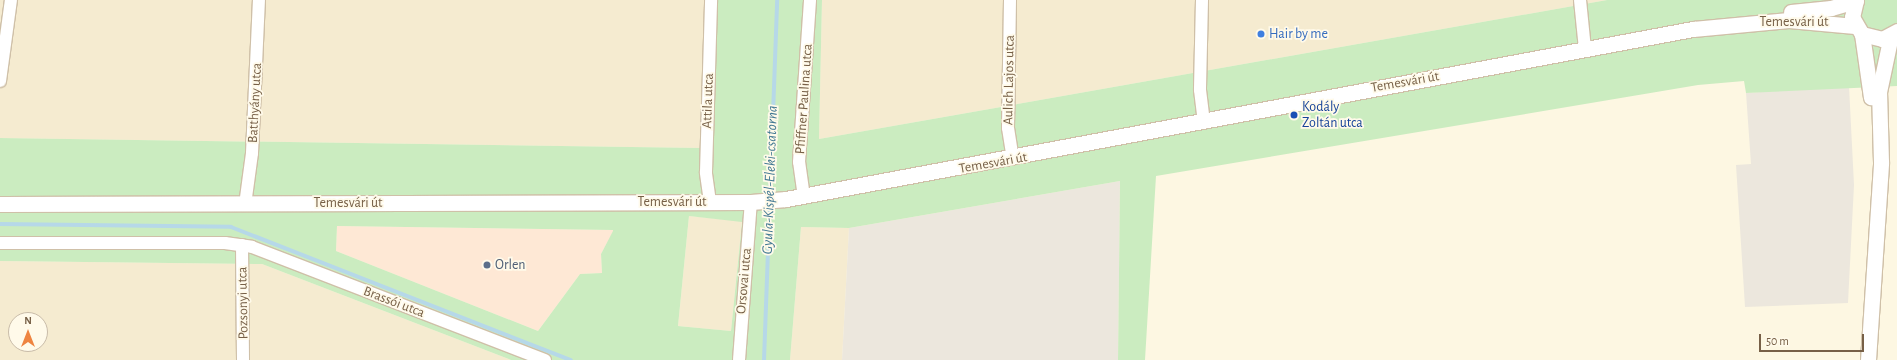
<!DOCTYPE html>
<meta charset="utf-8">
<style>
body{margin:0}
#map{position:relative;width:1897px;height:360px;overflow:hidden;background:#fdf7e2;font-family:"Alegreya Sans",sans-serif}
div>[style]{position:absolute}
[style*='--x']{left:calc(var(--x)*1px);top:calc(var(--y)*1px);width:calc(var(--w)*1px);rotate:calc(var(--a)*1deg)}
.residential>*{inset:0;background:#f5ebd0}
.commercial>*{inset:0;background:#fee8d5}
.industrial>*{inset:0;background:#ece7dd}
.green>*{inset:0;background:#cbecc0}
.stream>*{height:4px;margin:-2px;padding:0 2px;transform-origin:2px;border-radius:2px;background:#b6d8e8}
.roads{filter:drop-shadow(1px 0 #cfc0a8) drop-shadow(-1px 0 #cfc0a8) drop-shadow(0 1px #cfc0a8) drop-shadow(0 -1px #cfc0a8)}
.minor>*{height:12px;margin:-6px;padding:0 6px;transform-origin:6px;border-radius:6px;background:#fff}
.tertiary>*{height:15px;margin:-7.5px;padding:0 7.5px;transform-origin:7.5px;border-radius:7.5px;background:#fff}
.dots>*{width:11px;height:11px;translate:-50% -50%;box-sizing:border-box;border:2px solid #fffaea;border-radius:50%}
span{translate:-50% -50%;white-space:nowrap;text-align:center;line-height:1.15;-webkit-text-stroke:3.5px #fffaea;paint-order:stroke}
.street-label{font-size:14px;color:#776047}
.shop-label{font-size:14px;color:#366cbe}
.left{translate:0 -50%;text-align:left}
.transit-label{font-size:14px;color:#164399}
.service-label{font-size:14px;color:#4e5e75}
.water-label{font-size:15px;color:#427893;font-style:italic}
.north{position:absolute;left:8px;top:312px;width:40px;height:40px;box-sizing:border-box;background:#fffaea;border:1px solid #c9bca9;border-radius:50%;rotate:0deg;font-size:11px;font-weight:700;line-height:16px;text-align:center;color:#776047}
.north::after{content:'';display:block;margin:auto;width:14px;height:18px;background:#ee8440;clip-path:polygon(50% 0,100% 100%,50% 72%,0 100%)}
.scale{position:absolute;left:1759px;top:334px;width:105px;height:18px;box-sizing:border-box;border:2px solid #776047;border-top:0;padding-left:5px;font-size:12px;line-height:14px;white-space:nowrap;color:#776047;-webkit-text-stroke:3px #fffaea;paint-order:stroke}
</style>
<div id="map">
<div class="residential">
<div style="clip-path:polygon(0 0,705px 0,701px 148px,0 138px)"></div>
<div style="clip-path:polygon(822px 0,1607px 0,819px 139px)"></div>
<div style="clip-path:polygon(689px 216px,742px 221px,731px 331px,678px 326px)"></div>
<div style="clip-path:polygon(801px 227px,849px 228px,842px 360px,790px 360px)"></div>
<div style="clip-path:polygon(evenodd,0 261px,262px 264px,511px 360px,0 360px,0 261px,16px 320px,40px 320px,40px 344px,16px 344px,16px 320px)"></div>
</div>
<div class="commercial">
<div style="clip-path:polygon(337px 226px,614px 230px,601px 254px,602px 273px,580px 274px,538px 331px,336px 251px)"></div>
</div>
<div class="industrial">
<div style="clip-path:polygon(1849px 86px,1854px 185px,1848px 303px,1745px 307px,1736px 165px,1751px 164px,1746px 93px)"></div>
<div style="clip-path:polygon(1120px 181px,1118px 360px,842px 360px,849px 228px)"></div>
</div>
<div class="green">
<div style="clip-path:polygon(evenodd,705px 0,822px 0,819px 139px,1607px 0,1897px 0,1897px 86px,1746px 93px,1744px 81px,1698px 85px,1156px 176px,1145px 360px,1118px 360px,1120px 181px,849px 228px,801px 227px,790px 360px,511px 360px,262px 264px,0 261px,0 138px,701px 148px,705px 0,689px 216px,742px 222px,731px 331px,678px 326px,689px 216px,705px 0,337px 226px,613px 230px,613px 231px,601px 254px,602px 273px,580px 274px,538px 331px,336px 251px,337px 226px)"></div>
</div>
<div class="stream">
<div style="--x:0;--y:224;--w:231;--a:0.7"></div>
<div style="--x:231;--y:227;--w:365;--a:21.4"></div>
<div style="--x:764;--y:360;--w:360;--a:-87.9"></div>
</div>
<div class="roads">
<div class="minor">
<div style="--x:1010;--y:0;--w:128;--a:90.9"></div>
<div style="--x:1008;--y:128;--w:31;--a:81"></div>
<div style="--x:1202;--y:0;--w:90;--a:91.3"></div>
<div style="--x:1200;--y:90;--w:33;--a:83"></div>
<div style="--x:1580;--y:0;--w:49;--a:84.2"></div>
<div style="--x:0;--y:81;--w:82;--a:-82.3"></div>
<div style="--x:804;--y:197;--w:35;--a:-98"></div>
<div style="--x:799;--y:162;--w:162;--a:-86.1"></div>
<div style="--x:710;--y:202;--w:30;--a:-98"></div>
<div style="--x:706;--y:172;--w:172;--a:-88.3"></div>
<div style="--x:245;--y:205;--w:52;--a:-82.3"></div>
<div style="--x:252;--y:153;--w:153;--a:-87.4"></div>
<div style="--x:0;--y:243;--w:225;--a:0"></div>
<div style="--x:225;--y:243;--w:27;--a:8"></div>
<div style="--x:252;--y:247;--w:314;--a:21.1"></div>
<div style="--x:242;--y:245;--w:115;--a:89.5"></div>
<div style="--x:739;--y:360;--w:158;--a:-85.7"></div>
</div>
<div class="tertiary">
<div style="--x:1856;--y:0;--w:17;--a:103"></div>
<div style="--x:1852;--y:17;--w:20;--a:60"></div>
<div style="--x:1862;--y:34;--w:21;--a:14"></div>
<div style="--x:1882;--y:39;--w:17;--a:-28"></div>
<div style="--x:1791;--y:12;--w:40;--a:-5.7"></div>
<div style="--x:1831;--y:8;--w:26;--a:-16"></div>
<div style="--x:1862;--y:34;--w:64;--a:81.9"></div>
<div style="--x:0;--y:204;--w:751;--a:-0.15"></div>
<div style="--x:751;--y:202;--w:35;--a:-5"></div>
<div style="--x:786;--y:199;--w:923;--a:-10.62"></div>
<div style="--x:1693;--y:29;--w:96;--a:-5.4"></div>
<div style="--x:1789;--y:20;--w:66;--a:5.2"></div>
<div style="--x:1868;--y:360;--w:198;--a:-86.2"></div>
<div style="--x:1881;--y:162;--w:70;--a:-91.6"></div>
<div style="--x:1879;--y:92;--w:58;--a:-78.1"></div>
</div>
</div>
<div class="dots">
<div style="left:1261px;top:34px;background:#3f7fe0"></div>
<div style="left:1294px;top:115px;background:#1a4fb4"></div>
<div style="left:487px;top:265px;background:#5c6f8a"></div>
</div>
<div class="street-label">
<span style="left:1794px;top:22px">Temesvári út</span>
<span style="left:1009px;top:80px;rotate:-89deg">Aulich Lajos utca</span>
<span style="left:1405px;top:82px;rotate:-10deg">Temesvári út</span>
<span style="left:804px;top:99px;rotate:-86deg">Pfiffner Paulina utca</span>
<span style="left:708px;top:101px;rotate:-88deg">Attila utca</span>
<span style="left:255px;top:103px;rotate:-87deg">Batthyány utca</span>
<span style="left:993px;top:163px;rotate:-10deg">Temesvári út</span>
<span style="left:672px;top:202px">Temesvári út</span>
<span style="left:348px;top:203px">Temesvári út</span>
<span style="left:744px;top:281px;rotate:-85deg">Orsovai utca</span>
<span style="left:394px;top:302px;rotate:21deg">Brassói utca</span>
<span style="left:243px;top:303px;rotate:-91deg">Pozsonyi utca</span>
</div>
<div class="shop-label">
<span class="left" style="left:1269px;top:34px">Hair by me</span>
</div>
<div class="transit-label">
<span class="left" style="left:1302px;top:115px">Kodály<br>Zoltán utca</span>
</div>
<div class="service-label">
<span class="left" style="left:495px;top:265px">Orlen</span>
</div>
<div class="water-label">
<span style="left:770px;top:180px;rotate:-88deg">Gyula-Kispél-Eleki-csatorna</span>
</div>
<div class="north">N</div>
<div class="scale">50 m</div>
</div>
